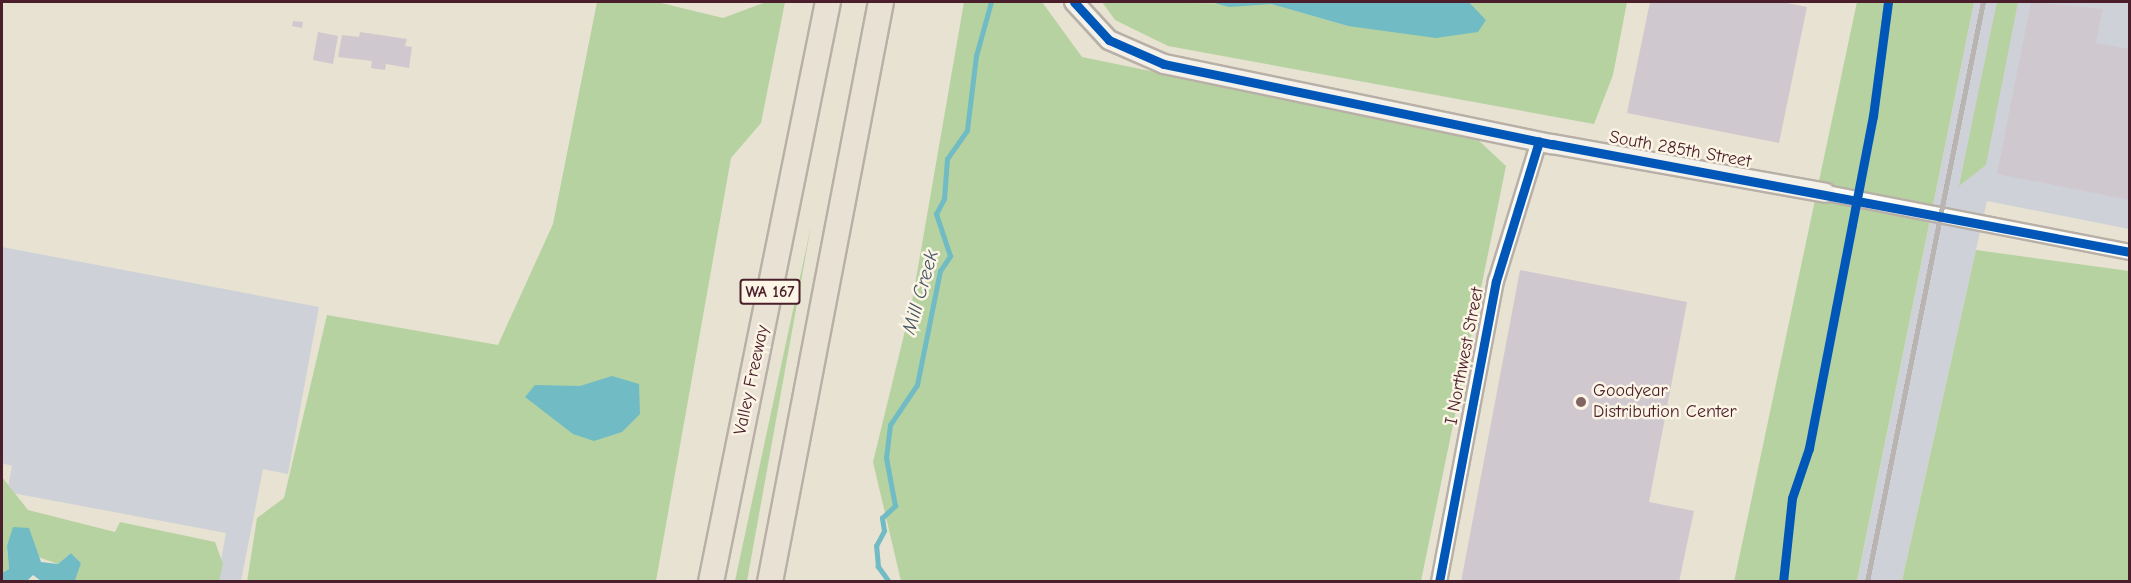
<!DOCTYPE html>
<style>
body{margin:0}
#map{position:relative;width:2131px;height:583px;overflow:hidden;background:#e7e2d1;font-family:"Comic Neue",sans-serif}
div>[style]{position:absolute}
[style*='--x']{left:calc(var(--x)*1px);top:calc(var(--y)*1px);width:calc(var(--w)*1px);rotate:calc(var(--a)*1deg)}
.industrial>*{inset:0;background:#ced2d8}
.green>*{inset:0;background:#b6d2a0}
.water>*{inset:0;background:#71bbc4}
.stream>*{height:4.5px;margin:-2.25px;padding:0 2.25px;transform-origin:2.25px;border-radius:2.25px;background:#71bbc4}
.building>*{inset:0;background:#d0c8cf}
.roads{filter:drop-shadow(2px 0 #b8b0a7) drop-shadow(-2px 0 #b8b0a7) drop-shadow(0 2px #b8b0a7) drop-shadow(0 -2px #b8b0a7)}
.street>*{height:14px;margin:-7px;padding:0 7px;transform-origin:7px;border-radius:7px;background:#fbfbf8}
.secondary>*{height:18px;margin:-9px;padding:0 9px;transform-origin:9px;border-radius:9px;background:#f4f0ea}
.highway>*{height:24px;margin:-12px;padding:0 12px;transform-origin:12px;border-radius:12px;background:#e8e1d4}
.rail>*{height:4.5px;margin:-2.25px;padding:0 2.25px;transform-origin:2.25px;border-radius:2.25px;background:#b9b3b2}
.cycleway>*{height:9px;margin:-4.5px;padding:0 4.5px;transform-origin:4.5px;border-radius:4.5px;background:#0057b8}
.dots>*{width:16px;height:16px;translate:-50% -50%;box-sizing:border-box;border:3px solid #fcf5e5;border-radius:50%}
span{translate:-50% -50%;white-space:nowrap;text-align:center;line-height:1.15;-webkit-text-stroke:5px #fcf5e5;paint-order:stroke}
.shield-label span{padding:2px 4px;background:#fcf5e5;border:2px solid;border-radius:4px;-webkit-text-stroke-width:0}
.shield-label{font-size:16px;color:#4a1f2b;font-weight:700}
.street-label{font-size:18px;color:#4a1f2b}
.poi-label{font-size:18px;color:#4a1f2b}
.left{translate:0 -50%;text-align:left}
.water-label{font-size:20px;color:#455766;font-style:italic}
.frame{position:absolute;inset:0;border:3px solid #4a1f2b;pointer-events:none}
</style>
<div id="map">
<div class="industrial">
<div style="clip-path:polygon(1974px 2px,2129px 2px,2129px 229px,1987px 201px,1902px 581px,1857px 582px)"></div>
<div style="clip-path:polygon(2px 247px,319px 307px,288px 474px,263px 469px,241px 581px,217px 581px,226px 533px,7px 492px,12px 466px,2px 463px)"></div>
</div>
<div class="green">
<div style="clip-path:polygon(597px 2px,657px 2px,723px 18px,766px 2px,785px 2px,761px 123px,731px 158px,656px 581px,247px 582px,257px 518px,284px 498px,327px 315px,498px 345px,553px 224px)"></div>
<div style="clip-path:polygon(964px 2px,1042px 2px,1082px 57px,1476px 138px,1506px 166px,1421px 581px,901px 581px,873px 462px,912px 302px)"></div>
<div style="clip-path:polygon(1102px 2px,1271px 4px,1348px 26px,1486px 20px,1469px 2px,1627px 2px,1613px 75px,1594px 124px,1168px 46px,1115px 20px)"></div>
<div style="clip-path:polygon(1857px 2px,1974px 2px,1857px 581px,1734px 582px)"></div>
<div style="clip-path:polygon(1997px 2px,2018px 2px,1986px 165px,1959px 186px)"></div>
<div style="clip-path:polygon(811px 226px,747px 581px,735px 581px,805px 254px)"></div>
<div style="clip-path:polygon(1976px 250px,2129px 271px,2129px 581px,1902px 581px)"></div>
<div style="clip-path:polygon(2px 477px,28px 510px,115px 532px,120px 522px,215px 542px,223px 564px,219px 581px,70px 581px,81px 563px,71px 553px,58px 564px,7px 546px,9px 569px,2px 573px)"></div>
</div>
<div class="water">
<div style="clip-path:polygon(1211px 2px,1469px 2px,1486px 20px,1478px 32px,1436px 38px,1348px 26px,1271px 4px,1229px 7px)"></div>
<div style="clip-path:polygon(612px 376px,639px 384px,640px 414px,622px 432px,594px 441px,573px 434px,525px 397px,535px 385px,580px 386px)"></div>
<div style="clip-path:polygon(13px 527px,29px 528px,41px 562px,58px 564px,71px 553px,81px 563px,75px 580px,41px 581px,33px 575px,27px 581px,2px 581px,2px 573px,9px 569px,7px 546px)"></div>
</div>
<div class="stream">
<div style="--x:889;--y:582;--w:19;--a:-126"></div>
<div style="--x:878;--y:567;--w:21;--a:-95"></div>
<div style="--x:876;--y:546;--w:17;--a:-62"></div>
<div style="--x:884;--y:531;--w:13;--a:-99"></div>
<div style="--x:882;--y:518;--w:18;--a:-43"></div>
<div style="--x:895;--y:506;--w:49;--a:-100.6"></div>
<div style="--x:886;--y:458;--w:33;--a:-83"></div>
<div style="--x:890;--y:425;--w:48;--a:-56"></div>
<div style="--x:917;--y:385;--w:116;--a:-78.6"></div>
<div style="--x:940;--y:271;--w:18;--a:-56"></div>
<div style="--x:950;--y:256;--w:44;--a:-108.4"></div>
<div style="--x:936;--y:214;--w:17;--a:-62"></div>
<div style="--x:944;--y:199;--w:40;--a:-85.7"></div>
<div style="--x:947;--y:159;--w:35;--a:-55"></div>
<div style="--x:967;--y:130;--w:75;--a:-83.1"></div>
<div style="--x:976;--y:56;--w:56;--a:-74.5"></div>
</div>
<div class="building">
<div style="clip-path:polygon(1650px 2px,1782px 2px,1807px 7px,1779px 143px,1627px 113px)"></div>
<div style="clip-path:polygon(2031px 2px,2103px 9px,2096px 43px,2130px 49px,2130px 200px,1997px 174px)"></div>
<div style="clip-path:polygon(293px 21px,303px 22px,302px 28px,292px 26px)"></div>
<div style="clip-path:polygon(318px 32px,338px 36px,333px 64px,313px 60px)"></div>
<div style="clip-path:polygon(360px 32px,407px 39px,405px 46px,412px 47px,409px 68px,386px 64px,385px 70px,371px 68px,372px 61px,338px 57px,342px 35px,359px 37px)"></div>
<div style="clip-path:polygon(1520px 270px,1687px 302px,1649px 502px,1694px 511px,1679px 582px,1461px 582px)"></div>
</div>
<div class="roads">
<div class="street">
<div style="--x:1826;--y:193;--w:310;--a:11"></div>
<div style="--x:1439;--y:582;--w:306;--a:-79.3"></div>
<div style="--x:1496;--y:281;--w:146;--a:-72.9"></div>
</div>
<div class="secondary">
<div style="--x:1074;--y:2;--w:52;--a:47.4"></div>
<div style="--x:1109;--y:40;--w:60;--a:23.6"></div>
<div style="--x:1164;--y:64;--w:396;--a:11.7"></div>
<div style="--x:1552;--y:144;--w:278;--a:10.1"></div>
</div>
<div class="highway">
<div style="--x:711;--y:582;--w:592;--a:-78.6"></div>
<div style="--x:770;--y:582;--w:591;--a:-79.17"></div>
</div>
</div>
<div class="rail">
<div style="--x:1867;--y:582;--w:591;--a:-78.69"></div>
</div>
<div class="cycleway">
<div style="--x:1074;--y:2;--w:52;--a:47.4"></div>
<div style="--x:1109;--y:40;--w:60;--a:23.6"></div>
<div style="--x:1164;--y:64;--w:396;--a:11.7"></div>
<div style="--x:1552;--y:144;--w:588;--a:10.58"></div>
<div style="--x:1439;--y:582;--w:306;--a:-79.3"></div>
<div style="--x:1496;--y:281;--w:146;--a:-72.9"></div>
<div style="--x:1783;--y:582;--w:84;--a:-83.9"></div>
<div style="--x:1792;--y:498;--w:53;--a:-71.2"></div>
<div style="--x:1809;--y:448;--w:338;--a:-79.1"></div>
<div style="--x:1873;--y:116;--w:115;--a:-82.5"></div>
</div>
<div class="dots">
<div style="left:1581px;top:402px;background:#816365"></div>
</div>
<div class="shield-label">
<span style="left:770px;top:292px">WA 167</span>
</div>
<div class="street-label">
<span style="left:1680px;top:150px;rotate:10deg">South 285th Street</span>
<span style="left:1465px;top:356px;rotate:-79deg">I Northwest Street</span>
<span style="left:752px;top:380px;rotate:-78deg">Valley Freeway</span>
</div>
<div class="poi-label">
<span class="left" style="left:1593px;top:402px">Goodyear<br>Distribution Center</span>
</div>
<div class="water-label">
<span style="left:920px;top:292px;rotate:-74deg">Mill Creek</span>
</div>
<div class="frame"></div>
</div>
